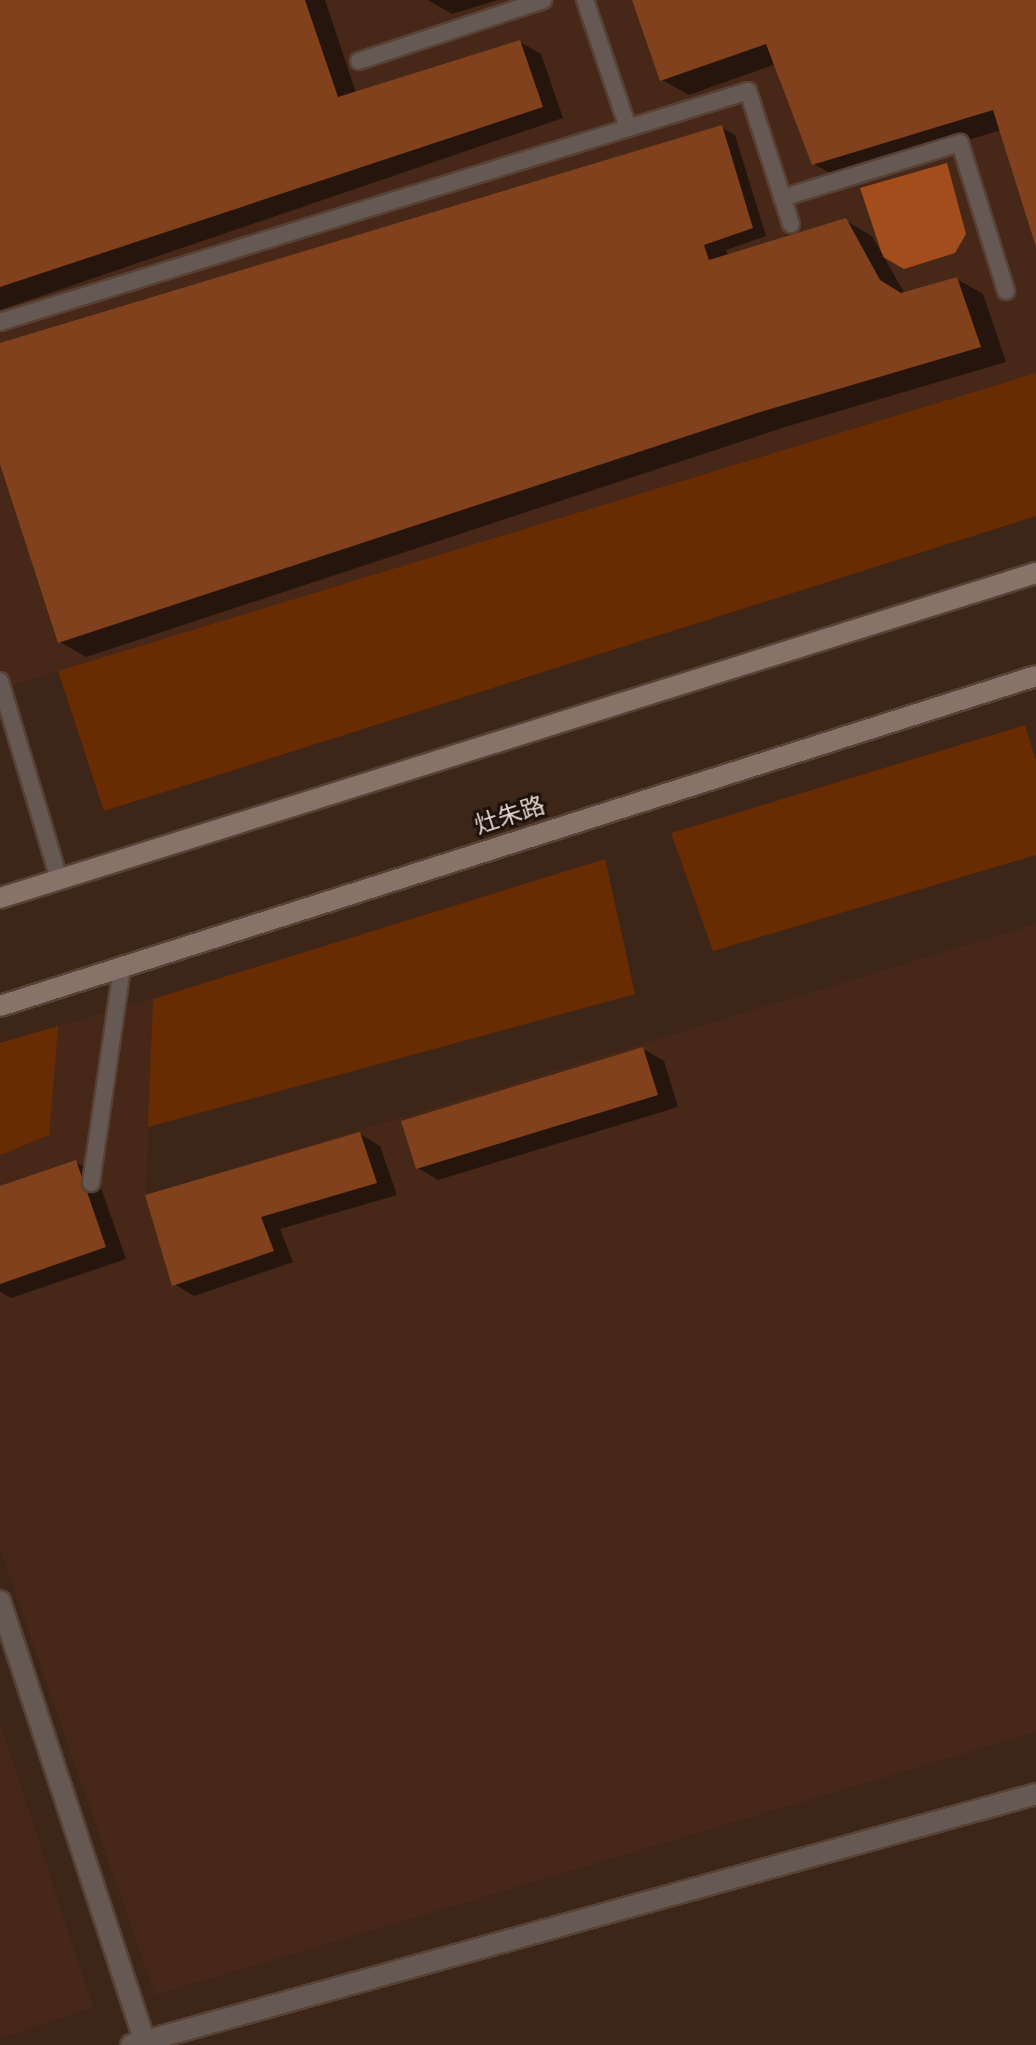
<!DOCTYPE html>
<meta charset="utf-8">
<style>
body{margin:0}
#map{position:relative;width:1036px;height:2045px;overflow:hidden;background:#3d2518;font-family:"Roboto Condensed","Noto Sans SC",sans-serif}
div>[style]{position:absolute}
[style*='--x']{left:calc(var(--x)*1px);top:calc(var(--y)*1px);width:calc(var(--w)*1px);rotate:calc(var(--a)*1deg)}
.built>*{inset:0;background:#472818}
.green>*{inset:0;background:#692c02}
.water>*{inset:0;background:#a24d1b}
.shadow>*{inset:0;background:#0007}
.building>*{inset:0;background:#82411d}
.roads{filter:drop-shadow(2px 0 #584135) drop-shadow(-2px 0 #584135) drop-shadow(0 2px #584135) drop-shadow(0 -2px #584135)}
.lane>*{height:16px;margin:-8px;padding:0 8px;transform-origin:8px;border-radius:8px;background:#665953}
.street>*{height:20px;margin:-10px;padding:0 10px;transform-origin:10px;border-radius:10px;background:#665953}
.secondary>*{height:20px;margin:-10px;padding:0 10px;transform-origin:10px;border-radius:10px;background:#877369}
span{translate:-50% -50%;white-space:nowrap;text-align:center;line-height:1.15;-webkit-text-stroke:6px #1c110b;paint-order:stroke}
.street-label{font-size:24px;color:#e4d3cb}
</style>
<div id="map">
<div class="built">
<div style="clip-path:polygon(0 0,1036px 0,1036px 373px,0 689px)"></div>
<div style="clip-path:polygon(1036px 924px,1036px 1732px,155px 1995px,0 1549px,0 1043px,153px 999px,146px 1195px)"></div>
<div style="clip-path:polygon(0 1722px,93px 2007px,0 2039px)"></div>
</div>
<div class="green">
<div style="clip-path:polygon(1036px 373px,1036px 516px,104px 811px,58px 671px)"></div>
<div style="clip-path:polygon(1025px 725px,1036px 761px,1036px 855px,713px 951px,671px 833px)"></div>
<div style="clip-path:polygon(605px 859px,635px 994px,148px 1127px,153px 999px)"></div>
<div style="clip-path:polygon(58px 1026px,49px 1135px,0 1155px,0 1043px)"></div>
</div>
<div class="water">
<div style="clip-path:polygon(947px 163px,966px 234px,955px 253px,904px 269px,883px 257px,860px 188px)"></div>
</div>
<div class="shadow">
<div style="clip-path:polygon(0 0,325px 0,356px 93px,520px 42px,541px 54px,563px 118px,0 310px)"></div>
<div style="clip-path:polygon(428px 0,498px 0,452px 14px)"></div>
<div style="clip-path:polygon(634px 0,1036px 0,1036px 243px,1001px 130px,840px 179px,814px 164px,776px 64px,689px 95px,662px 80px)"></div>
<div style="clip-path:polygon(721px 127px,735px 135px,766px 236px,726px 250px,729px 256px,846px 221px,872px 236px,905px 294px,957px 279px,983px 294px,1006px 362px,785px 427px,86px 657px,60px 642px,0 458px,0 346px)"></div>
<div style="clip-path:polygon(643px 1049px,664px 1061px,678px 1107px,438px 1180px,418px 1168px)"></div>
<div style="clip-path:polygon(360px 1134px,380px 1146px,397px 1195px,280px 1229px,293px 1262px,194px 1296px,174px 1284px)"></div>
<div style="clip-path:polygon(75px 1162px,96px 1174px,126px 1259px,11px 1298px,0 1292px,0 1188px)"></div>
</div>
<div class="building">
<div style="clip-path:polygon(0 0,305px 0,338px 97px,520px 40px,543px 107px,0 287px)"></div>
<div style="clip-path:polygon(632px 0,1036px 0,1036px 247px,993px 110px,812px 165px,766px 44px,660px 81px)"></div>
<div style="clip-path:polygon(722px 125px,753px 228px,704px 245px,709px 260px,846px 218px,880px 280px,901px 293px,957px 277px,981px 347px,757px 413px,58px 643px,0 464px,0 343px)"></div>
<div style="clip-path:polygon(643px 1047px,658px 1095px,416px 1169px,401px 1121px)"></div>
<div style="clip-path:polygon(360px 1132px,377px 1183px,261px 1217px,274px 1251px,172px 1286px,145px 1195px)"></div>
<div style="clip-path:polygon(76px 1160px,106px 1247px,0 1284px,0 1186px)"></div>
</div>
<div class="roads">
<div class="lane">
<div style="--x:585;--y:0;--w:135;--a:71.4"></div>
<div style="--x:359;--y:61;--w:194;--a:-18.3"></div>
<div style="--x:782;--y:198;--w:186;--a:-17.2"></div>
<div style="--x:960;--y:143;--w:155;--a:72.7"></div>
<div style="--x:0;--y:322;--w:783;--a:-17.16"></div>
<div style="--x:748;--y:91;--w:140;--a:72.1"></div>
<div style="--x:0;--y:681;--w:207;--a:73.4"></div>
<div style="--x:91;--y:1183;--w:218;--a:-81.8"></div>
</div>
<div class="street">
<div style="--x:0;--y:1601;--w:467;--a:71.8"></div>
<div style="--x:131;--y:2045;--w:939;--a:-15.5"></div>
</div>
<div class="secondary">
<div style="--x:0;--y:898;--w:1086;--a:-17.42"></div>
<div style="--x:0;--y:1006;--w:1087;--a:-17.67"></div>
</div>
</div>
<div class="street-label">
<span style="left:510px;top:816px;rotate:-18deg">灶朱路</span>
</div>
</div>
